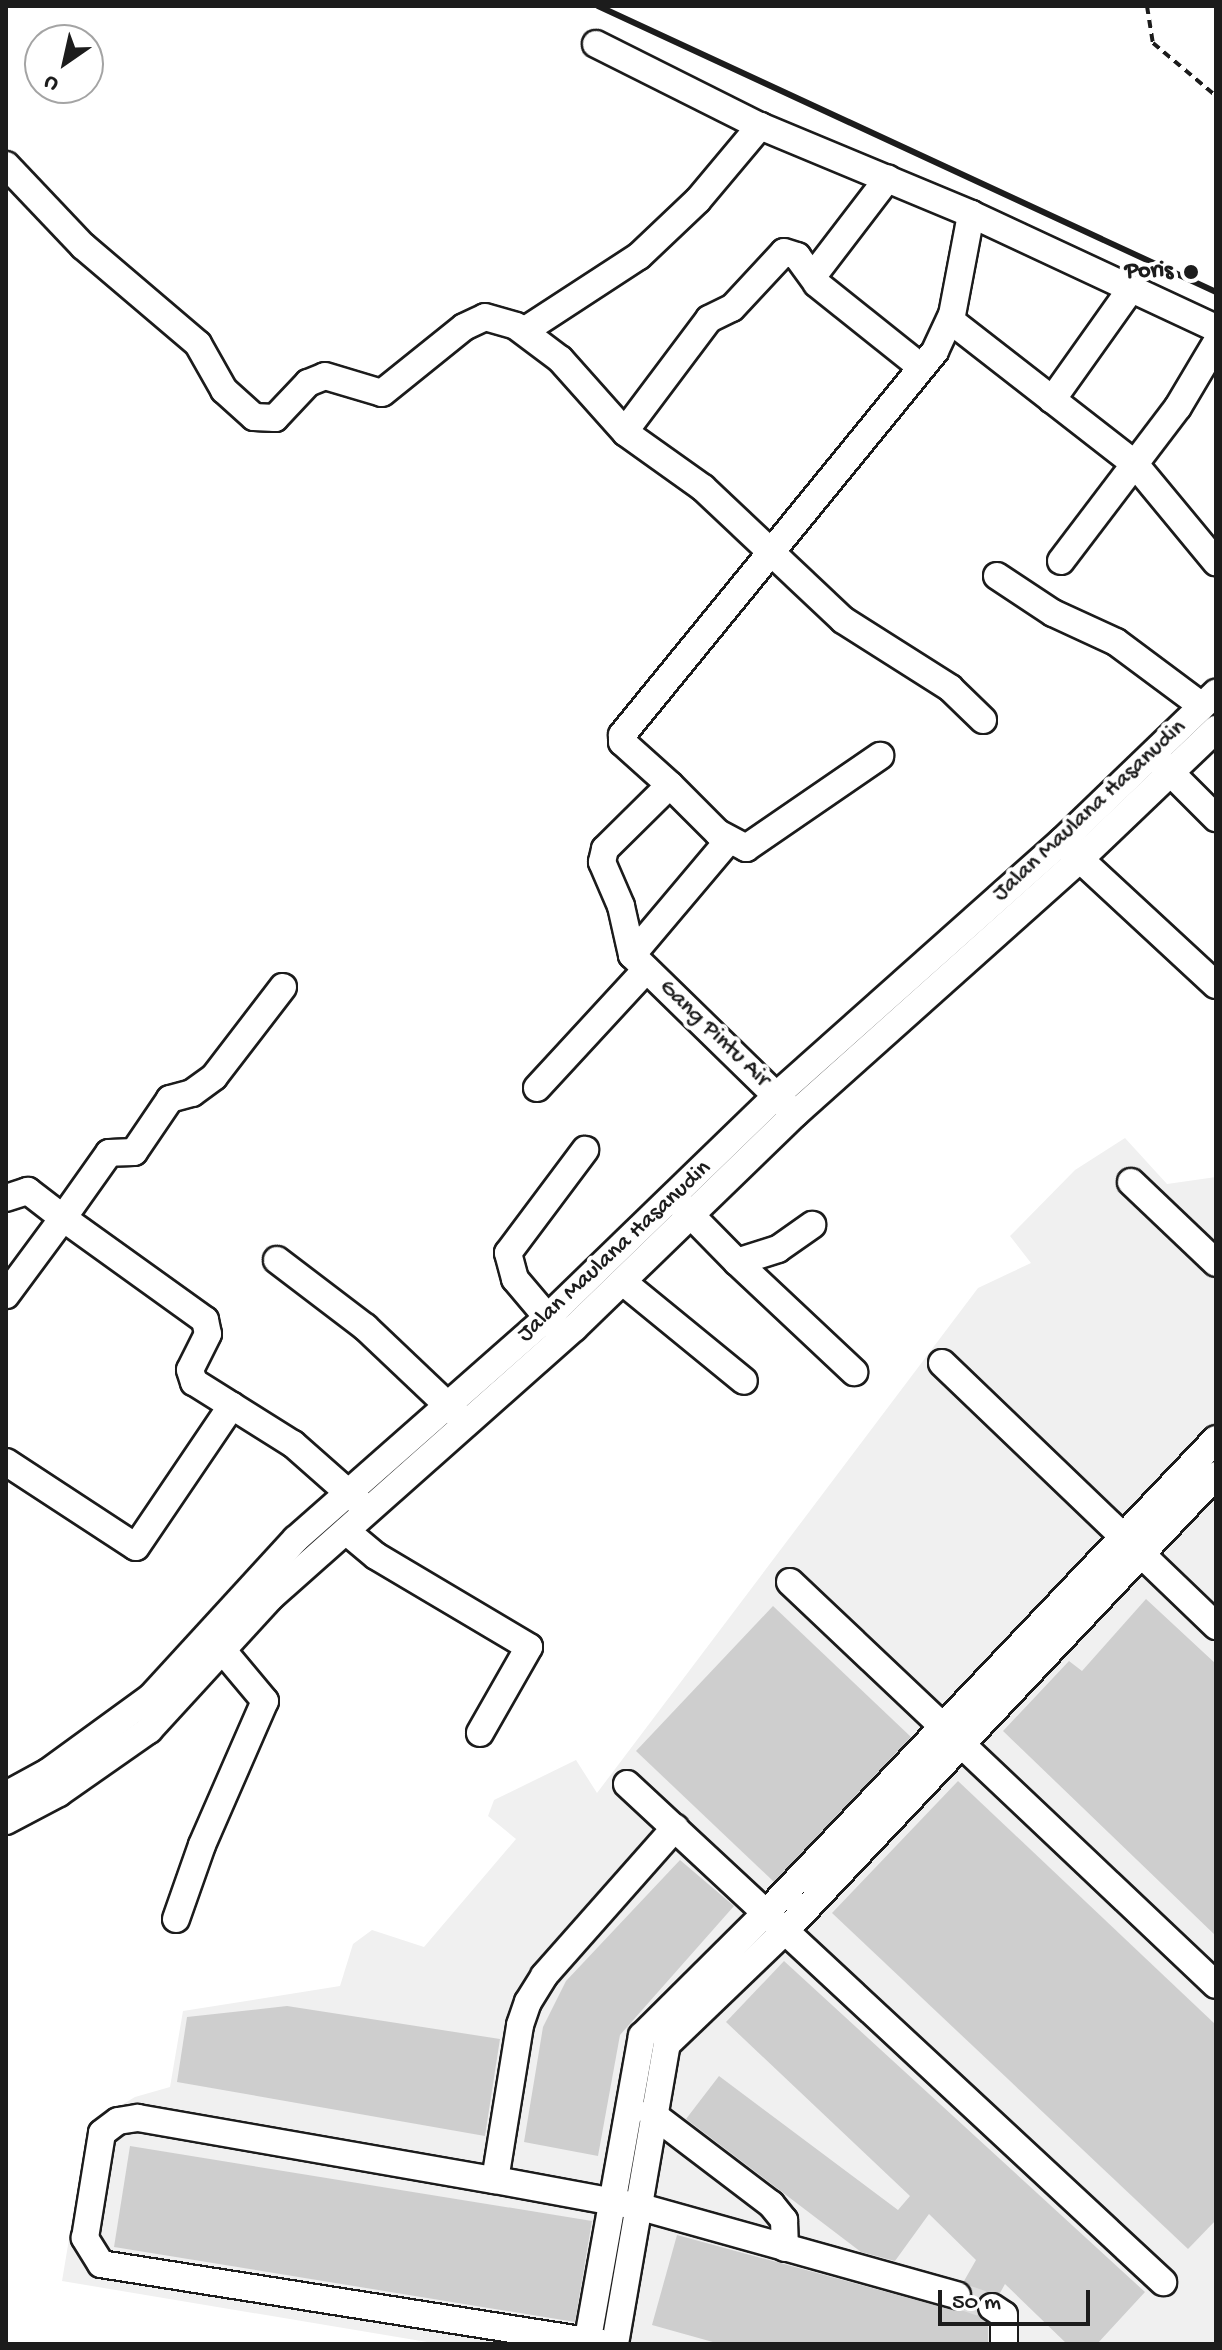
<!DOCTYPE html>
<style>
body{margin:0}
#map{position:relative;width:1222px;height:2350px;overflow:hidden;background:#fff;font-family:"Gochi Hand",sans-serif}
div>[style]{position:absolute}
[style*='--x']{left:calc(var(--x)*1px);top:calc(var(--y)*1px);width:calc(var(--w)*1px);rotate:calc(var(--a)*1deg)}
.built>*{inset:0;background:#f0f0f0}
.building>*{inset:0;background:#cecece}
.minor-tunnel>*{height:26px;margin-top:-13px;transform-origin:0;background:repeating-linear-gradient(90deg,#ddd 0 26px,transparent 0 39px)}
.path>*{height:4px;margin-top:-2px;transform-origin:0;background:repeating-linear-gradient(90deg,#1c1c1c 0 8px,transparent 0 14px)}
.roads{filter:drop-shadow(2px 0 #1c1c1c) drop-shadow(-2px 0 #1c1c1c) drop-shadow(0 2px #1c1c1c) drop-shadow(0 -2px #1c1c1c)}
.minor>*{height:26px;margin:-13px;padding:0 13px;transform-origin:13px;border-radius:13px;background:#fff}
.rail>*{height:6px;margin:-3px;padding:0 3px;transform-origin:3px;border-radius:3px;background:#1c1c1c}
.dots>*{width:22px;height:22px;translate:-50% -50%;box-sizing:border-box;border:4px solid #fff;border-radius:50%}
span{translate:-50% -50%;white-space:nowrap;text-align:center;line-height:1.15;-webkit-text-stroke:8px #fff;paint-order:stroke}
.poi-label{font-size:24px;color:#1c1c1c;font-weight:700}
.right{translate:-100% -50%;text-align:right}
.street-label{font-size:24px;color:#1c1c1c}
.frame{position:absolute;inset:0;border:8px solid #1c1c1c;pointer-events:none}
.north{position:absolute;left:24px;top:24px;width:80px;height:80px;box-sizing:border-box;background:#fff;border:2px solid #a4a4a4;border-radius:50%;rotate:214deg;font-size:22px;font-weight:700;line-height:32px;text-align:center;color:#1c1c1c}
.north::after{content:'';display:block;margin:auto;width:28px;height:36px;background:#1c1c1c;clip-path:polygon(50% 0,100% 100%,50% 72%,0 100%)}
.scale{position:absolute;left:938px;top:2290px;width:152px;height:36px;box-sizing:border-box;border:4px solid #1c1c1c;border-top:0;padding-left:10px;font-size:24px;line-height:28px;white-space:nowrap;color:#1c1c1c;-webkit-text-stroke:6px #fff;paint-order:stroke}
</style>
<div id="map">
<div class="built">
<div style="clip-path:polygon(1125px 1138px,1167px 1184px,1216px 1177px,1216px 2344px,439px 2344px,62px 2281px,88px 2125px,135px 2097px,170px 2087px,183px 2011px,340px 1986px,353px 1944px,372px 1930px,424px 1947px,516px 1839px,488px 1816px,494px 1800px,576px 1760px,597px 1793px,978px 1288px,1031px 1263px,1010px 1236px,1075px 1170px)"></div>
</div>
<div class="building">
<div style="clip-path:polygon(1146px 1599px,1216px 1664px,1216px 1936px,1003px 1731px,1069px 1661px,1082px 1671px)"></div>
<div style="clip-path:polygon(773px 1606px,911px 1737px,774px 1882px,636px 1751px)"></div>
<div style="clip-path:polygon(958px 1781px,1216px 2025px,1216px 2220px,1188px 2249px,832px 1913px)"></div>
<div style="clip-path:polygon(680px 1860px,734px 1906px,620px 2035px,598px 2156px,524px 2142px,543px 2027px,566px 1981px)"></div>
<div style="clip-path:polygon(784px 1961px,1145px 2292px,1097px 2344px,1067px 2344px,1005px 2284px,1000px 2293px,984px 2293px,976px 2305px,988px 2324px,988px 2344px,720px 2344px,652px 2325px,677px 2235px,953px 2310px,962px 2310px,972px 2300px,964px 2281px,976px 2260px,929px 2214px,895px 2261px,861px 2252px,686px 2119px,719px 2076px,898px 2210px,910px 2196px,726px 2022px)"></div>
<div style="clip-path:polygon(287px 2006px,500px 2039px,485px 2136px,177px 2082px,187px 2017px)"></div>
<div style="clip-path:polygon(130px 2146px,592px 2221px,575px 2322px,114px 2247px)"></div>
</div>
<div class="minor-tunnel">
<div style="--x:957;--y:2295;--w:37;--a:19"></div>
</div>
<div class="path">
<div style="--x:1147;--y:6;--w:37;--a:81"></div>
<div style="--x:1153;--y:43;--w:82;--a:40.1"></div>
</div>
<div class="roads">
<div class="minor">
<div style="--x:596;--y:44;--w:183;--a:26.6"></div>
<div style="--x:760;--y:126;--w:229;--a:22.6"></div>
<div style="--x:971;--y:214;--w:270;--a:25"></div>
<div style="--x:6;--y:165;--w:112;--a:46.5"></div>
<div style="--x:83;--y:246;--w:151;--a:40.4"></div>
<div style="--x:198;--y:344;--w:53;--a:60.5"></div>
<div style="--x:224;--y:390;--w:40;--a:42"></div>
<div style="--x:254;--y:417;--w:21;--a:3"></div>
<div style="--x:275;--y:418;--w:48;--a:-46.7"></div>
<div style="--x:308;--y:383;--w:18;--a:-22"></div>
<div style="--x:325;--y:376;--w:59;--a:16.6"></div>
<div style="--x:382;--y:393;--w:105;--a:-38.8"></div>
<div style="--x:464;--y:327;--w:23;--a:-25"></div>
<div style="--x:485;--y:317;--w:32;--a:16"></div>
<div style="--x:516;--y:326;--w:55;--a:36.9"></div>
<div style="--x:560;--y:359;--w:99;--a:48.3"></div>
<div style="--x:626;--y:433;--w:95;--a:35.5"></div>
<div style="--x:703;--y:488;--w:192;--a:43.3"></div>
<div style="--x:843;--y:620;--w:127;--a:32.4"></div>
<div style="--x:950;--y:688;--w:46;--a:44.1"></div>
<div style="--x:813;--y:276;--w:123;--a:-52.6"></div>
<div style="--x:950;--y:320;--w:233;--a:37.9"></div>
<div style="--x:1134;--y:463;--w:129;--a:50.4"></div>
<div style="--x:524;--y:331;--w:137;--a:-33.1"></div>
<div style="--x:639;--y:256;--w:81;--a:-43.5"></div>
<div style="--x:698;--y:200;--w:97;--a:-50"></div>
<div style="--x:1052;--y:400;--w:136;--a:-54.6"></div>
<div style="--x:625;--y:431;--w:140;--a:-53.1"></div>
<div style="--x:709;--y:319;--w:25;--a:-26"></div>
<div style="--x:732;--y:308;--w:76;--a:-47.1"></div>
<div style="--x:784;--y:252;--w:14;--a:17"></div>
<div style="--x:797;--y:256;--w:34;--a:54"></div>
<div style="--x:817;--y:284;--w:133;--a:38.6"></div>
<div style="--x:1061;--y:561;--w:193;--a:-52.8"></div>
<div style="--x:1178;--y:407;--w:74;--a:-59.3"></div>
<div style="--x:997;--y:576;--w:67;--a:33.5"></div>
<div style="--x:1053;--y:613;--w:69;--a:24.7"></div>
<div style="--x:1116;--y:642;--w:107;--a:36.7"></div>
<div style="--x:1159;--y:761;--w:81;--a:45"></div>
<div style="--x:670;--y:785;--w:68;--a:45"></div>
<div style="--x:718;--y:833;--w:32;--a:28"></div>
<div style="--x:746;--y:848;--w:163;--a:-34.5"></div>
<div style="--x:1069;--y:849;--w:200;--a:42.8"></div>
<div style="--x:632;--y:955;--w:50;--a:-102.7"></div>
<div style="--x:621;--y:906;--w:48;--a:-113.4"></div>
<div style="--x:602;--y:862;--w:13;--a:-77"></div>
<div style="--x:605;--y:849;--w:91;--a:-44.6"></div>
<div style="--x:670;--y:785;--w:64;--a:-138.1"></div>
<div style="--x:622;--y:742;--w:7;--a:-90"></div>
<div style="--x:622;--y:735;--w:495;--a:-50.8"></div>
<div style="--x:935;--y:351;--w:40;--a:-65"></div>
<div style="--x:952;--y:315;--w:103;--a:-79.3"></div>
<div style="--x:632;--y:955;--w:216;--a:44.3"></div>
<div style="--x:632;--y:955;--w:150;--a:-49.9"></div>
<div style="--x:283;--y:987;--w:113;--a:127.5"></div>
<div style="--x:214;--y:1077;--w:27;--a:144"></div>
<div style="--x:192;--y:1093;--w:23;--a:165"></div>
<div style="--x:170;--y:1099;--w:64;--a:124.2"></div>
<div style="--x:134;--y:1152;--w:25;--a:178"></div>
<div style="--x:109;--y:1153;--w:80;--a:125.3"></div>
<div style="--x:63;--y:1218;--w:175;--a:35.7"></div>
<div style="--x:205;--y:1320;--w:14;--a:78"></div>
<div style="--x:208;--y:1334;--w:40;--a:116.6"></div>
<div style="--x:190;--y:1370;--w:13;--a:72"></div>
<div style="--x:194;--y:1382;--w:117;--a:32.1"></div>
<div style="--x:293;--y:1444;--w:91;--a:41.4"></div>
<div style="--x:537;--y:1088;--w:161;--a:-47.3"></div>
<div style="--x:1131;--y:1182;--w:117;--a:43.6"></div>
<div style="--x:6;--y:1198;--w:23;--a:-18"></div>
<div style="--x:28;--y:1191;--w:44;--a:37.6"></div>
<div style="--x:63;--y:1218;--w:96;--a:126.5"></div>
<div style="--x:681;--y:1205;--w:80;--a:45.5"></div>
<div style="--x:737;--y:1262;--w:43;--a:-17.6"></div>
<div style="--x:778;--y:1249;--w:42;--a:-35.2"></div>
<div style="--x:277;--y:1260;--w:111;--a:37.3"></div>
<div style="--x:365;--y:1327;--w:134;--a:43.5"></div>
<div style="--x:737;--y:1262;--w:161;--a:43.2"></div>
<div style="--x:623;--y:1282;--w:156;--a:39.3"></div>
<div style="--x:559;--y:1331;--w:68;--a:-130.2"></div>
<div style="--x:515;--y:1279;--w:27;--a:-105"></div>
<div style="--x:508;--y:1253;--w:129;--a:-53.2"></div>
<div style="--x:942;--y:1363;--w:380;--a:43.8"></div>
<div style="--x:6;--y:1462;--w:155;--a:33.2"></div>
<div style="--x:136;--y:1547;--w:171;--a:-55.9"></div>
<div style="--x:346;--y:1531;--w:39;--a:40"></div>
<div style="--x:376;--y:1556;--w:178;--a:30.7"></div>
<div style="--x:529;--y:1647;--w:99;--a:119.7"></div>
<div style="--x:790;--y:1582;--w:586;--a:43.41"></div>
<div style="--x:627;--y:1784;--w:732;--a:42.9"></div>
<div style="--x:6;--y:1795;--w:48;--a:-28.7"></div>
<div style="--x:48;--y:1772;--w:127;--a:-36.1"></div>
<div style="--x:151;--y:1697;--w:214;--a:-47.5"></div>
<div style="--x:296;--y:1539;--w:334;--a:-41.4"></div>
<div style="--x:547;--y:1318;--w:320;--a:-44.1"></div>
<div style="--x:777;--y:1095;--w:382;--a:-41.7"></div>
<div style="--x:1062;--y:841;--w:214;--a:-43.9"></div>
<div style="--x:6;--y:1821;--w:60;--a:-27.8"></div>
<div style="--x:59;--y:1793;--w:110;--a:-35"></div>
<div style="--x:149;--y:1730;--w:180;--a:-47.5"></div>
<div style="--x:271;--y:1597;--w:405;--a:-41.6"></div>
<div style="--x:574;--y:1328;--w:308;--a:-44.1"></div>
<div style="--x:795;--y:1114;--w:381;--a:-41.8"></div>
<div style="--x:1079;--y:860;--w:190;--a:-43.7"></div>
<div style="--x:176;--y:1919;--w:78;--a:-70.6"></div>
<div style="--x:202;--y:1845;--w:157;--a:-66.4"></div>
<div style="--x:265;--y:1701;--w:65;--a:-130"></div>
<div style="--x:651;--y:2113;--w:151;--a:37.2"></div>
<div style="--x:771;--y:2204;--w:21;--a:51"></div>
<div style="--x:784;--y:2220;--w:28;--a:88"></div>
<div style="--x:495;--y:2180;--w:157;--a:-80.8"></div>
<div style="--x:520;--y:2025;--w:24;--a:-71"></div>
<div style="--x:528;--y:2002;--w:31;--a:-58"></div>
<div style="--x:544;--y:1976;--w:198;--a:-48.5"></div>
<div style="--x:992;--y:2307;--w:14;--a:34"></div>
<div style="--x:1004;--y:2315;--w:29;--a:90"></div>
<div style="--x:587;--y:2344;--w:313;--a:-79.9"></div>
<div style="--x:642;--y:2036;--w:176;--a:-44.8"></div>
<div style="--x:767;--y:1912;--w:652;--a:-46.49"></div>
<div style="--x:606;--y:2344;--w:511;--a:-171"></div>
<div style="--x:101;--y:2264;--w:31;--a:-122"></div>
<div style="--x:85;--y:2238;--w:106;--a:-80.8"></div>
<div style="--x:102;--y:2133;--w:20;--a:-37"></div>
<div style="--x:118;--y:2121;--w:20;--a:-9"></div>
<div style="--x:138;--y:2118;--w:362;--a:9.9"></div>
<div style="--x:495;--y:2180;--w:148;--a:10.5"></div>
<div style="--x:641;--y:2207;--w:328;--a:15.6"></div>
<div style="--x:615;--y:2344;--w:304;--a:-80.2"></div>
<div style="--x:667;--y:2044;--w:165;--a:-43.8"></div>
<div style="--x:786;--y:1930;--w:626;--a:-46.62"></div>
</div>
</div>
<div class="rail">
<div style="--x:598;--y:6;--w:681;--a:24.83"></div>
</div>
<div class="dots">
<div style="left:1191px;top:272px;background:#1c1c1c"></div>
</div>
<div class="poi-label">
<span class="right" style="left:1173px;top:272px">Poris</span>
</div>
<div class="street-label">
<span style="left:1090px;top:811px;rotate:-43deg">Jalan Maulana Hasanudin</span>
<span style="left:714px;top:1034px;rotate:44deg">Gang Pintu Air</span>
<span style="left:615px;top:1252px;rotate:-43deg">Jalan Maulana Hasanudin</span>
</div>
<div class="frame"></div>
<div class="north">U</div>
<div class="scale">50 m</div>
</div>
